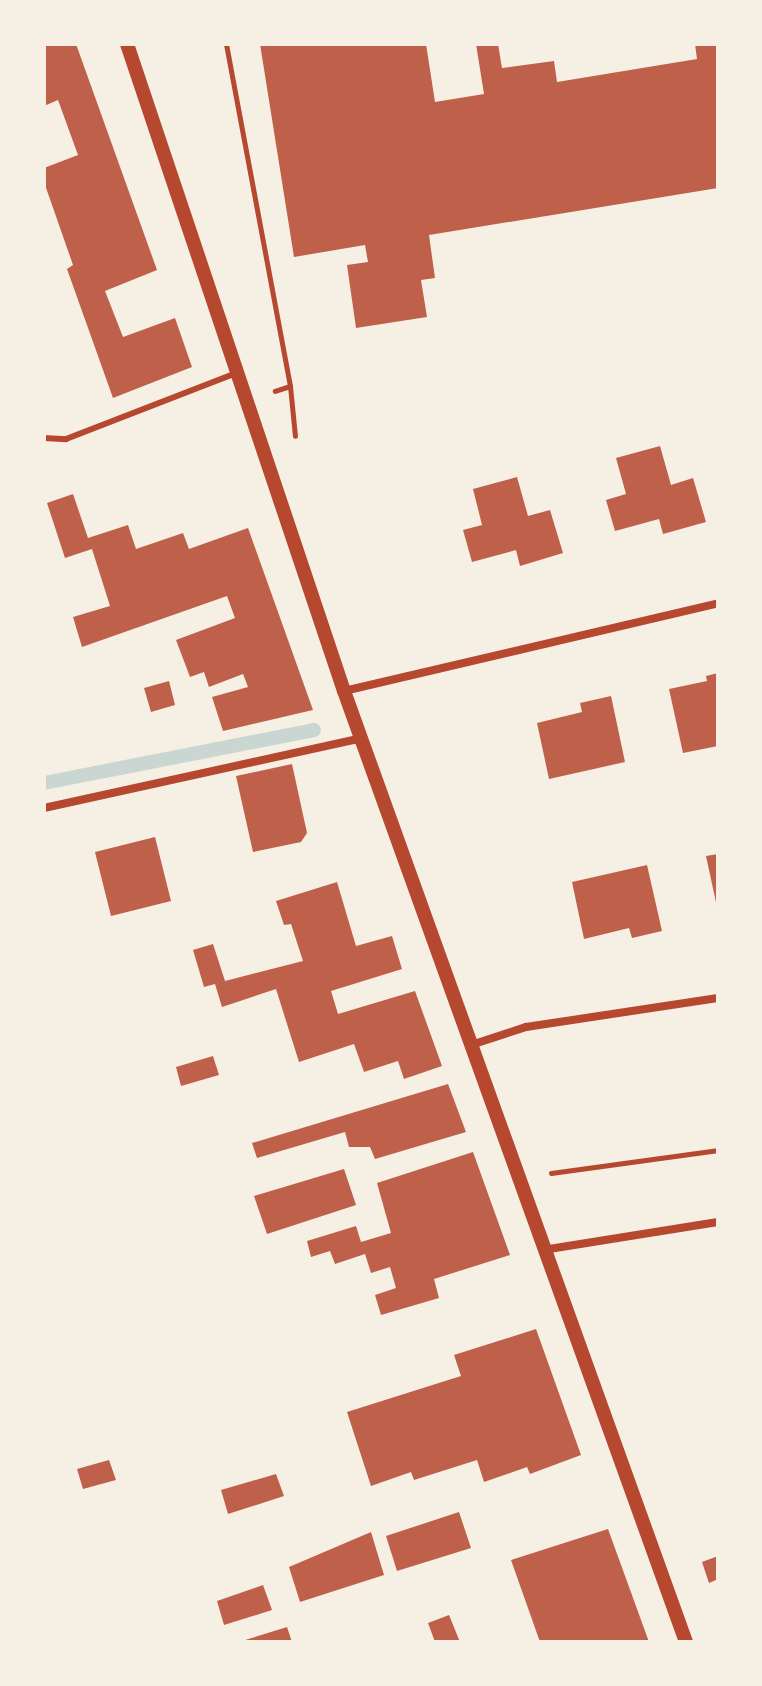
<!DOCTYPE html>
<style>
body{margin:0}
#map{position:relative;width:762px;height:1686px;overflow:hidden;background:#f6efe4;font-family:"Roboto Serif",serif}
div>[style]{position:absolute}
[style*='--x']{left:calc(var(--x)*1px);top:calc(var(--y)*1px);width:calc(var(--w)*1px);rotate:calc(var(--a)*1deg)}
.stream>*{height:14px;margin:-7px;padding:0 7px;transform-origin:7px;border-radius:7px;background:#c9d6d2}
.building>*{inset:0;background:#bf614a}
.path>*{height:5px;margin:-2.5px;padding:0 2.5px;transform-origin:2.5px;border-radius:2.5px;background:#b5482f}
.service>*{height:6px;margin:-3px;padding:0 3px;transform-origin:3px;border-radius:3px;background:#b5482f}
.minor>*{height:8px;margin:-4px;padding:0 4px;transform-origin:4px;border-radius:4px;background:#b5482f}
.tertiary>*{height:14px;margin:-7px;padding:0 7px;transform-origin:7px;border-radius:7px;background:#b5482f}
span{translate:-50% -50%;white-space:nowrap;text-align:center;line-height:1.15;-webkit-text-stroke:6px #f6efe4;paint-order:stroke}
.frame{position:absolute;inset:0;border:46px solid #f6efe4;pointer-events:none}
</style>
<div id="map">
<div class="stream">
<div style="--x:44;--y:783;--w:275;--a:-11.1"></div>
</div>
<div class="building">
<div style="clip-path:polygon(44px 44px,76px 44px,157px 270px,105px 291px,123px 337px,175px 318px,192px 367px,113px 398px,67px 269px,73px 265px,44px 182px,44px 168px,78px 155px,58px 100px,44px 106px)"></div>
<div style="clip-path:polygon(260px 44px,426px 44px,435px 102px,484px 94px,476px 44px,498px 44px,502px 68px,554px 61px,557px 82px,697px 59px,695px 44px,718px 44px,718px 188px,429px 235px,435px 278px,421px 280px,427px 317px,356px 328px,347px 265px,368px 262px,365px 245px,294px 257px)"></div>
<div style="clip-path:polygon(660px 446px,671px 485px,693px 478px,706px 522px,663px 534px,659px 519px,615px 531px,606px 500px,626px 494px,616px 458px)"></div>
<div style="clip-path:polygon(517px 477px,528px 516px,550px 510px,563px 553px,520px 566px,516px 550px,472px 562px,463px 530px,482px 525px,473px 489px)"></div>
<div style="clip-path:polygon(73px 494px,88px 538px,128px 525px,136px 549px,183px 533px,189px 549px,248px 528px,313px 710px,223px 731px,212px 697px,248px 687px,243px 674px,209px 687px,204px 672px,190px 677px,176px 640px,235px 618px,227px 596px,82px 647px,73px 617px,110px 606px,92px 549px,65px 558px,47px 503px)"></div>
<div style="clip-path:polygon(718px 673px,718px 746px,683px 753px,669px 689px,707px 681px,706px 676px)"></div>
<div style="clip-path:polygon(169px 681px,175px 705px,151px 712px,144px 688px)"></div>
<div style="clip-path:polygon(611px 696px,625px 762px,549px 779px,537px 723px,582px 712px,580px 703px)"></div>
<div style="clip-path:polygon(292px 764px,307px 833px,301px 842px,253px 852px,236px 776px)"></div>
<div style="clip-path:polygon(155px 837px,171px 901px,111px 916px,95px 852px)"></div>
<div style="clip-path:polygon(718px 854px,718px 907px,717px 907px,706px 856px)"></div>
<div style="clip-path:polygon(647px 865px,662px 931px,632px 938px,629px 928px,584px 939px,572px 882px)"></div>
<div style="clip-path:polygon(337px 882px,356px 946px,392px 936px,402px 969px,331px 991px,338px 1014px,415px 991px,442px 1066px,404px 1079px,398px 1061px,364px 1072px,354px 1044px,299px 1062px,276px 989px,222px 1007px,215px 984px,204px 987px,193px 950px,213px 944px,225px 981px,303px 961px,291px 924px,284px 925px,276px 901px)"></div>
<div style="clip-path:polygon(213px 1056px,219px 1075px,181px 1086px,176px 1067px)"></div>
<div style="clip-path:polygon(448px 1084px,466px 1132px,375px 1159px,370px 1147px,349px 1147px,345px 1132px,257px 1158px,252px 1143px)"></div>
<div style="clip-path:polygon(473px 1152px,510px 1255px,434px 1279px,439px 1298px,381px 1315px,375px 1295px,396px 1288px,390px 1267px,371px 1273px,365px 1254px,335px 1264px,330px 1251px,311px 1257px,307px 1241px,356px 1226px,361px 1242px,391px 1233px,377px 1183px)"></div>
<div style="clip-path:polygon(344px 1169px,356px 1205px,267px 1234px,254px 1196px)"></div>
<div style="clip-path:polygon(536px 1329px,581px 1455px,530px 1474px,527px 1467px,484px 1482px,477px 1460px,414px 1480px,411px 1472px,371px 1486px,347px 1412px,461px 1376px,454px 1355px)"></div>
<div style="clip-path:polygon(109px 1460px,116px 1480px,83px 1489px,77px 1469px)"></div>
<div style="clip-path:polygon(276px 1474px,284px 1496px,228px 1514px,221px 1490px)"></div>
<div style="clip-path:polygon(459px 1512px,471px 1548px,397px 1571px,386px 1536px)"></div>
<div style="clip-path:polygon(608px 1529px,649px 1642px,540px 1642px,511px 1560px)"></div>
<div style="clip-path:polygon(371px 1532px,384px 1575px,300px 1602px,289px 1567px)"></div>
<div style="clip-path:polygon(718px 1556px,718px 1579px,709px 1583px,702px 1562px)"></div>
<div style="clip-path:polygon(263px 1585px,272px 1610px,224px 1625px,217px 1601px)"></div>
<div style="clip-path:polygon(449px 1615px,460px 1642px,435px 1642px,428px 1623px)"></div>
<div style="clip-path:polygon(287px 1627px,292px 1642px,242px 1642px,242px 1641px)"></div>
</div>
<div class="path">
<div style="--x:226;--y:44;--w:348;--a:79.4"></div>
<div style="--x:290;--y:386;--w:16;--a:162"></div>
<div style="--x:290;--y:386;--w:50;--a:84.3"></div>
<div style="--x:551;--y:1173;--w:169;--a:-7.8"></div>
</div>
<div class="service">
<div style="--x:44;--y:438;--w:22;--a:3"></div>
<div style="--x:66;--y:439;--w:182;--a:-21.2"></div>
</div>
<div class="minor">
<div style="--x:344;--y:691;--w:384;--a:-13.2"></div>
<div style="--x:44;--y:808;--w:326;--a:-12.4"></div>
<div style="--x:474;--y:1044;--w:55;--a:-18.1"></div>
<div style="--x:526;--y:1027;--w:194;--a:-8.6"></div>
<div style="--x:549;--y:1249;--w:171;--a:-9.1"></div>
</div>
<div class="tertiary">
<div style="--x:127;--y:44;--w:682;--a:71.46"></div>
<div style="--x:344;--y:691;--w:1011;--a:70.22"></div>
</div>
<div class="frame"></div>
</div>
